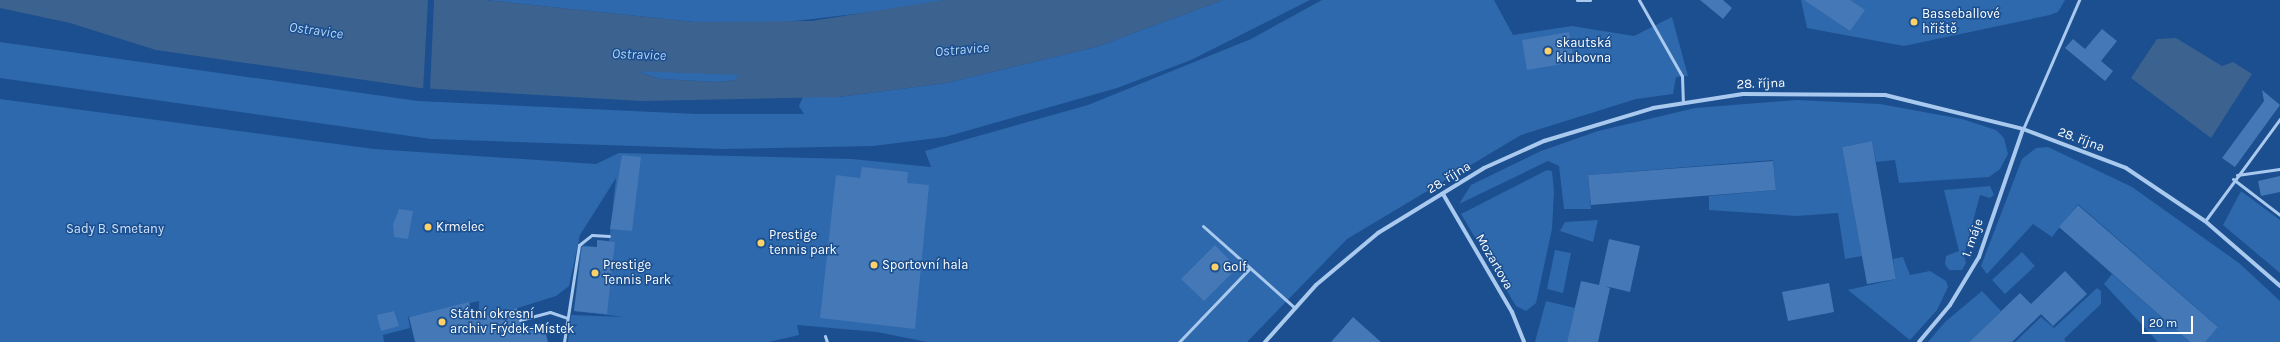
<!DOCTYPE html>
<meta charset="utf-8">
<style>
body{margin:0}
#map{position:relative;width:2280px;height:342px;overflow:hidden;background:#1b4f8f;font-family:Karla,sans-serif}
div>[style]{position:absolute}
[style*='--x']{left:calc(var(--x)*1px);top:calc(var(--y)*1px);width:calc(var(--w)*1px);rotate:calc(var(--a)*1deg)}
.green>*{inset:0;background:#2e69ad}
.water>*{inset:0;background:#3c6290}
.pier>*{inset:0;background:#1b4f8f}
.river>*{height:31px;margin:-15.5px;padding:0 15.5px;transform-origin:15.5px;border-radius:15.5px;background:#3c6290}
.building>*{inset:0;background:#4478b7}
.lane>*{height:3px;margin:-1.5px;padding:0 1.5px;transform-origin:1.5px;border-radius:1.5px;background:#a9c9ee}
.street>*{height:4px;margin:-2px;padding:0 2px;transform-origin:2px;border-radius:2px;background:#a9c9ee}
.dots>*{width:11px;height:11px;translate:-50% -50%;box-sizing:border-box;border:2px solid #1b4f8f;border-radius:50%}
span{translate:-50% -50%;white-space:nowrap;text-align:center;line-height:1.15;-webkit-text-stroke:3px #1b4f8f;paint-order:stroke}
.poi-label{font-size:13px;color:#fff}
.left{translate:0 -50%;text-align:left}
.street-label{font-size:13px;color:#fff}
.park-label{font-size:13px;color:#cfe3fa}
.water-label{font-size:14px;color:#b5d3f5;font-style:italic}
.scale{position:absolute;left:2142px;top:316px;width:51px;height:18px;box-sizing:border-box;border:2px solid #fff;border-top:0;padding-left:5px;font-size:12px;line-height:14px;white-space:nowrap;color:#fff;-webkit-text-stroke:3px #1b4f8f;paint-order:stroke}
</style>
<div id="map">
<div class="green">
<div style="clip-path:polygon(485px 0,944px 0,913px 7px,787px 22px,695px 22px)"></div>
<div style="clip-path:polygon(1223px 0,1310px 0,1191px 60px,1117px 88px,945px 137px,873px 146px,724px 149px,431px 139px,0 78px,0 42px,418px 101px,697px 114px,804px 114px,799px 106px,803px 97px,839px 97px,946px 83px,1096px 47px)"></div>
<div style="clip-path:polygon(1322px 0,1494px 0,1513px 35px,1572px 26px,1634px 36px,1672px 17px,1688px 76px,1676px 77px,1673px 94px,1636px 99px,1521px 135px,1347px 239px,1247px 342px,927px 342px,877px 332px,797px 325px,799px 335px,769px 342px,568px 342px,571px 315px,625px 317px,574px 311px,581px 245px,597px 247px,597px 240px,609px 241px,616px 178px,580px 235px,569px 286px,556px 296px,479px 320px,479px 301px,408px 317px,410px 328px,383px 335px,384px 342px,0 342px,0 99px,374px 149px,596px 164px,619px 153px,852px 159px,931px 167px,925px 151px,1088px 105px,1251px 39px)"></div>
<div style="clip-path:polygon(1801px 0,2065px 0,2058px 12px,2050px 15px,1904px 46px,1807px 28px)"></div>
<div style="clip-path:polygon(583px 51px,600px 51px,655px 66px,712px 53px,727px 57px,741px 67px,742px 72px,735px 80px,718px 82px,660px 79px,618px 65px,594px 68px,579px 57px)"></div>
<div style="clip-path:polygon(1797px 100px,1880px 104px,1962px 119px,1996px 130px,2004px 138px,2008px 154px,2000px 169px,1989px 177px,1899px 183px,1895px 160px,1876px 162px,1872px 141px,1842px 147px,1862px 256px,1845px 259px,1838px 213px,1797px 216px,1709px 210px,1709px 196px,1776px 190px,1773px 160px,1588px 175px,1591px 209px,1564px 209px,1559px 166px,1548px 161px,1459px 204px,1471px 185px,1541px 151px,1598px 131px,1695px 108px)"></div>
<div style="clip-path:polygon(2048px 147px,2132px 187px,2239px 263px,2280px 301px,2280px 342px,2205px 342px,2217px 326px,2078px 204px,2052px 237px,2033px 224px,1987px 274px,1981px 266px,2022px 159px,2036px 148px)"></div>
<div style="clip-path:polygon(1547px 170px,1552px 171px,1554px 192px,1552px 229px,1536px 303px,1526px 311px,1516px 306px,1461px 214px)"></div>
<div style="clip-path:polygon(1990px 186px,1994px 195px,1990px 198px,1980px 195px,1964px 255px,1966px 263px,1962px 270px,1949px 270px,1945px 264px,1946px 256px,1959px 251px,1944px 190px)"></div>
<div style="clip-path:polygon(2241px 191px,2280px 220px,2280px 273px,2223px 225px)"></div>
<div style="clip-path:polygon(1598px 220px,1593px 242px,1560px 231px,1565px 222px)"></div>
<div style="clip-path:polygon(1555px 250px,1571px 253px,1563px 293px,1547px 289px)"></div>
<div style="clip-path:polygon(2022px 252px,2035px 266px,2005px 294px,1992px 280px)"></div>
<div style="clip-path:polygon(1903px 257px,1910px 275px,1930px 271px,1946px 281px,1948px 287px,1937px 310px,1910px 340px,1848px 290px,1896px 279px,1893px 259px)"></div>
<div style="clip-path:polygon(2112px 274px,2190px 342px,2158px 342px,2104px 284px)"></div>
<div style="clip-path:polygon(2097px 288px,2101px 291px,2101px 304px,2064px 339px,2066px 342px,2015px 342px,2041px 317px,2054px 328px)"></div>
<div style="clip-path:polygon(1982px 291px,2001px 311px,1969px 342px,1928px 342px,1945px 322px)"></div>
<div style="clip-path:polygon(1546px 301px,1575px 308px,1567px 342px,1535px 342px)"></div>
</div>
<div class="water">
<div style="clip-path:polygon(evenodd,0 0,485px 0,695px 22px,812px 21px,944px 0,1223px 0,1096px 47px,946px 83px,839px 97px,642px 101px,420px 88px,156px 50px,70px 23px,0 8px,0 0,583px 51px,600px 51px,655px 66px,712px 53px,727px 57px,741px 67px,742px 72px,735px 80px,718px 82px,660px 79px,618px 65px,594px 68px,579px 56px,583px 51px)"></div>
<div style="clip-path:polygon(2176px 38px,2222px 66px,2233px 62px,2252px 74px,2211px 138px,2131px 78px,2157px 39px)"></div>
</div>
<div class="pier">
<div style="clip-path:polygon(428px 0,434px 0,430px 91px,423px 91px)"></div>
</div>
<div class="river">
<div style="--x:539;--y:52;--w:233;--a:2"></div>
</div>
<div class="building">
<div style="clip-path:polygon(1700px 0,1723px 0,1732px 8px,1723px 19px)"></div>
<div style="clip-path:polygon(1804px 0,1850px 0,1865px 10px,1850px 31px)"></div>
<div style="clip-path:polygon(2102px 29px,2117px 41px,2101px 61px,2113px 71px,2105px 81px,2065px 48px,2073px 39px,2085px 49px)"></div>
<div style="clip-path:polygon(1569px 32px,1574px 62px,1527px 70px,1522px 40px)"></div>
<div style="clip-path:polygon(2262px 90px,2280px 105px,2235px 167px,2222px 158px,2264px 101px)"></div>
<div style="clip-path:polygon(1872px 141px,1896px 279px,1867px 284px,1842px 147px)"></div>
<div style="clip-path:polygon(622px 155px,641px 157px,632px 231px,610px 229px)"></div>
<div style="clip-path:polygon(1773px 161px,1776px 190px,1591px 205px,1588px 175px)"></div>
<div style="clip-path:polygon(862px 167px,908px 172px,907px 183px,929px 185px,915px 329px,820px 318px,836px 175px,860px 178px)"></div>
<div style="clip-path:polygon(2280px 176px,2280px 192px,2261px 196px,2258px 181px)"></div>
<div style="clip-path:polygon(2078px 205px,2218px 327px,2205px 342px,2190px 342px,2059px 227px)"></div>
<div style="clip-path:polygon(399px 209px,413px 211px,408px 239px,394px 237px,393px 225px)"></div>
<div style="clip-path:polygon(1609px 239px,1640px 246px,1630px 292px,1605px 286px,1610px 288px,1598px 342px,1567px 342px,1581px 281px,1599px 285px)"></div>
<div style="clip-path:polygon(597px 240px,615px 242px,607px 314px,574px 311px,582px 247px,597px 247px)"></div>
<div style="clip-path:polygon(1215px 245px,1237px 268px,1204px 301px,1181px 279px)"></div>
<div style="clip-path:polygon(2065px 271px,2087px 294px,2053px 326px,2041px 314px,2012px 342px,1969px 342px,2020px 293px,2031px 304px)"></div>
<div style="clip-path:polygon(1829px 283px,1834px 312px,1788px 321px,1782px 292px)"></div>
<div style="clip-path:polygon(469px 302px,473px 319px,517px 308px,522px 329px,543px 323px,548px 342px,415px 342px,409px 317px)"></div>
<div style="clip-path:polygon(394px 311px,399px 326px,381px 331px,377px 315px)"></div>
<div style="clip-path:polygon(1353px 317px,1381px 342px,1331px 342px)"></div>
</div>
<div class="lane">
<div style="--x:1577;--y:0;--w:13;--a:0"></div>
<div style="--x:1639;--y:0;--w:87;--a:60.5"></div>
<div style="--x:1682;--y:76;--w:25;--a:88"></div>
<div style="--x:2023;--y:129;--w:141;--a:-66.5"></div>
<div style="--x:2237;--y:175;--w:43;--a:-7.9"></div>
<div style="--x:2233;--y:179;--w:59;--a:37.5"></div>
<div style="--x:2205;--y:221;--w:127;--a:-53.7"></div>
<div style="--x:1203;--y:226;--w:123;--a:41.7"></div>
<div style="--x:520;--y:320;--w:31;--a:-15"></div>
<div style="--x:550;--y:312;--w:18;--a:19"></div>
<div style="--x:825;--y:336;--w:6;--a:72"></div>
<div style="--x:564;--y:342;--w:98;--a:-81.2"></div>
<div style="--x:579;--y:245;--w:16;--a:-38"></div>
<div style="--x:592;--y:235;--w:17;--a:3"></div>
<div style="--x:1179;--y:342;--w:101;--a:-46.2"></div>
</div>
<div class="street">
<div style="--x:1443;--y:194;--w:137;--a:59.7"></div>
<div style="--x:1512;--y:312;--w:32;--a:68"></div>
<div style="--x:1265;--y:342;--w:76;--a:-48.2"></div>
<div style="--x:1316;--y:285;--w:81;--a:-40"></div>
<div style="--x:1378;--y:233;--w:124;--a:-31.5"></div>
<div style="--x:1484;--y:168;--w:66;--a:-24.2"></div>
<div style="--x:1544;--y:141;--w:114;--a:-16.8"></div>
<div style="--x:1653;--y:108;--w:91;--a:-8.8"></div>
<div style="--x:1743;--y:94;--w:142;--a:0.4"></div>
<div style="--x:1885;--y:95;--w:142;--a:13.8"></div>
<div style="--x:2023;--y:129;--w:110;--a:20.7"></div>
<div style="--x:2126;--y:168;--w:95;--a:33.9"></div>
<div style="--x:2205;--y:221;--w:99;--a:40.9"></div>
<div style="--x:1919;--y:342;--w:48;--a:-50"></div>
<div style="--x:1950;--y:305;--w:56;--a:-58.9"></div>
<div style="--x:1979;--y:257;--w:135;--a:-71"></div>
</div>
<div class="dots">
<div style="left:1914px;top:22px;background:#ffd166"></div>
<div style="left:1548px;top:51px;background:#ffd166"></div>
<div style="left:428px;top:227px;background:#ffd166"></div>
<div style="left:761px;top:243px;background:#ffd166"></div>
<div style="left:874px;top:265px;background:#ffd166"></div>
<div style="left:1215px;top:267px;background:#ffd166"></div>
<div style="left:595px;top:273px;background:#ffd166"></div>
<div style="left:442px;top:322px;background:#ffd166"></div>
</div>
<div class="poi-label">
<span class="left" style="left:1922px;top:22px">Basseballové<br>hřiště</span>
<span class="left" style="left:1556px;top:51px">skautská<br>klubovna</span>
<span class="left" style="left:436px;top:227px">Krmelec</span>
<span class="left" style="left:769px;top:243px">Prestige<br>tennis park</span>
<span class="left" style="left:882px;top:265px">Sportovní hala</span>
<span class="left" style="left:603px;top:273px">Prestige<br>Tennis Park</span>
<span class="left" style="left:1223px;top:267px">Golf</span>
<span class="left" style="left:450px;top:322px">Státní okresní<br>archiv Frýdek-Místek</span>
</div>
<div class="street-label">
<span style="left:1761px;top:84px;rotate:-2deg">28. října</span>
<span style="left:2081px;top:140px;rotate:20deg">28. října</span>
<span style="left:1449px;top:178px;rotate:-32deg">28. října</span>
<span style="left:1973px;top:238px;rotate:-70deg">1. máje</span>
<span style="left:1494px;top:262px;rotate:60deg">Mozartova</span>
</div>
<div class="park-label">
<span style="left:115px;top:229px">Sady B. Smetany</span>
</div>
<div class="water-label">
<span style="left:316px;top:31px;rotate:8deg">Ostravice</span>
<span style="left:962px;top:50px;rotate:-5deg">Ostravice</span>
<span style="left:639px;top:55px;rotate:2deg">Ostravice</span>
</div>
<div class="scale">20 m</div>
</div>
